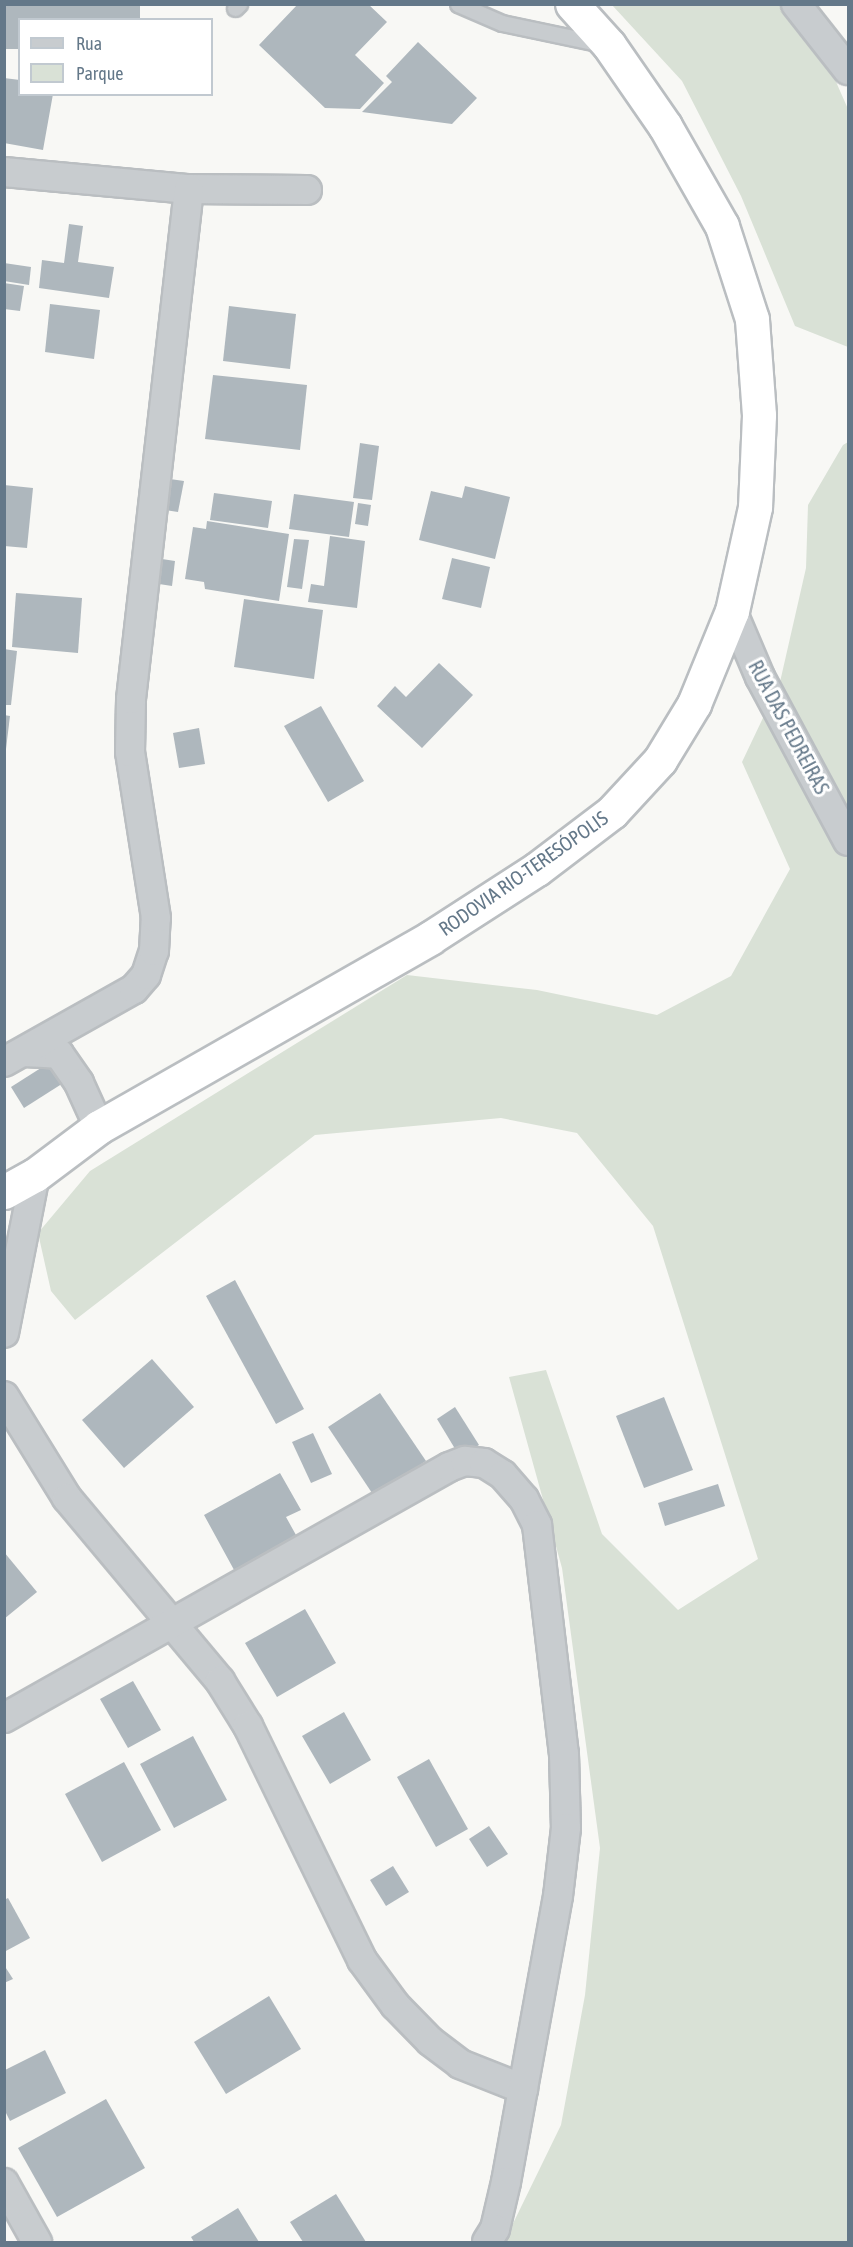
<!DOCTYPE html>
<meta charset="utf-8">
<style>
body{margin:0}
#map{position:relative;width:853px;height:2247px;overflow:hidden;background:#f8f8f5;font-family:"Asap Condensed",sans-serif}
div>[style]{position:absolute}
[style*='--x']{left:calc(var(--x)*1px);top:calc(var(--y)*1px);width:calc(var(--w)*1px);rotate:calc(var(--a)*1deg)}
.green>*{inset:0;background:#d9e1d6}
.building>*{inset:0;background:#aeb7bd}
.roads{filter:drop-shadow(2px 0 #babec1) drop-shadow(-2px 0 #babec1) drop-shadow(0 2px #babec1) drop-shadow(0 -2px #babec1)}
.service>*{height:15px;margin:-7.5px;padding:0 7.5px;transform-origin:7.5px;border-radius:7.5px;background:#c8cccf}
.minor>*{height:28px;margin:-14px;padding:0 14px;transform-origin:14px;border-radius:14px;background:#c8cccf}
.trunk>*{height:33px;margin:-16.5px;padding:0 16.5px;transform-origin:16.5px;border-radius:16.5px;background:#fff}
span{translate:-50% -50%;white-space:nowrap;text-align:center;line-height:1.15;-webkit-text-stroke:6px #fff;paint-order:stroke}
.street-label{font-size:20px;color:#647889}
.frame{position:absolute;inset:0;border:6px solid #647889;pointer-events:none}
.legend{position:absolute;left:18px;top:18px;width:195px;height:78px;box-sizing:border-box;background:#fff;border:2px solid #c1c9d0;margin:0;padding:8px 10px;list-style:none;font-size:18px;color:#647889}
.legend li{display:flex;align-items:center;gap:12px;height:30px}
.legend b{width:30px;border:2px solid #c1c9d0}
</style>
<div id="map">
<div class="green">
<div style="clip-path:polygon(612px 5px,802px 5px,848px 109px,848px 347px,795px 326px,741px 196px,682px 81px)"></div>
<div style="clip-path:polygon(848px 442px,848px 2242px,504px 2242px,561px 2125px,585px 1995px,600px 1848px,562px 1568px,509px 1377px,546px 1370px,602px 1534px,678px 1610px,758px 1559px,653px 1226px,577px 1133px,501px 1118px,315px 1135px,75px 1320px,51px 1291px,38px 1233px,90px 1171px,407px 975px,537px 990px,657px 1015px,731px 976px,790px 869px,742px 762px,780px 682px,806px 568px,808px 505px,843px 445px)"></div>
</div>
<div class="building">
<div style="clip-path:polygon(4px 4px,140px 4px,140px 20px,20px 20px,20px 49px,4px 49px)"></div>
<div style="clip-path:polygon(298px 4px,368px 4px,387px 22px,355px 55px,384px 83px,360px 109px,325px 108px,259px 45px)"></div>
<div style="clip-path:polygon(418px 42px,477px 98px,452px 124px,362px 112px,392px 82px,386px 76px)"></div>
<div style="clip-path:polygon(4px 78px,20px 80px,20px 94px,53px 94px,43px 150px,4px 143px)"></div>
<div style="clip-path:polygon(69px 224px,83px 226px,78px 262px,114px 267px,109px 298px,39px 288px,42px 260px,64px 263px)"></div>
<div style="clip-path:polygon(4px 263px,31px 267px,29px 285px,4px 281px)"></div>
<div style="clip-path:polygon(4px 283px,24px 286px,20px 311px,4px 309px)"></div>
<div style="clip-path:polygon(50px 304px,100px 310px,94px 359px,45px 352px)"></div>
<div style="clip-path:polygon(229px 306px,296px 314px,290px 369px,223px 361px)"></div>
<div style="clip-path:polygon(213px 375px,307px 385px,300px 450px,205px 439px)"></div>
<div style="clip-path:polygon(360px 443px,379px 446px,372px 500px,353px 498px)"></div>
<div style="clip-path:polygon(170px 479px,184px 481px,178px 512px,165px 510px)"></div>
<div style="clip-path:polygon(4px 485px,33px 488px,27px 548px,4px 546px)"></div>
<div style="clip-path:polygon(465px 486px,510px 497px,495px 559px,419px 540px,431px 491px,462px 498px)"></div>
<div style="clip-path:polygon(214px 493px,272px 501px,268px 528px,210px 520px)"></div>
<div style="clip-path:polygon(294px 494px,354px 502px,349px 537px,289px 529px)"></div>
<div style="clip-path:polygon(358px 503px,371px 505px,368px 526px,355px 524px)"></div>
<div style="clip-path:polygon(207px 521px,289px 534px,279px 601px,205px 589px,204px 582px,185px 579px,193px 527px,206px 529px)"></div>
<div style="clip-path:polygon(330px 536px,365px 541px,357px 608px,308px 602px,311px 584px,324px 586px)"></div>
<div style="clip-path:polygon(294px 539px,309px 540px,302px 589px,287px 587px)"></div>
<div style="clip-path:polygon(452px 558px,490px 567px,481px 608px,442px 599px)"></div>
<div style="clip-path:polygon(162px 559px,175px 561px,172px 586px,159px 584px)"></div>
<div style="clip-path:polygon(16px 593px,82px 598px,78px 653px,12px 647px)"></div>
<div style="clip-path:polygon(244px 599px,323px 610px,314px 679px,234px 667px)"></div>
<div style="clip-path:polygon(4px 649px,17px 651px,11px 705px,4px 705px)"></div>
<div style="clip-path:polygon(439px 663px,473px 695px,422px 748px,377px 706px,395px 686px,406px 697px)"></div>
<div style="clip-path:polygon(321px 706px,364px 781px,328px 802px,284px 726px)"></div>
<div style="clip-path:polygon(4px 715px,10px 716px,6px 749px,4px 749px)"></div>
<div style="clip-path:polygon(199px 728px,205px 764px,179px 768px,173px 733px)"></div>
<div style="clip-path:polygon(55px 1059px,68px 1080px,24px 1108px,11px 1087px)"></div>
<div style="clip-path:polygon(235px 1280px,304px 1409px,276px 1424px,206px 1296px)"></div>
<div style="clip-path:polygon(152px 1359px,194px 1407px,124px 1468px,82px 1420px)"></div>
<div style="clip-path:polygon(380px 1393px,426px 1461px,374px 1496px,328px 1427px)"></div>
<div style="clip-path:polygon(664px 1397px,693px 1470px,644px 1488px,616px 1416px)"></div>
<div style="clip-path:polygon(455px 1407px,479px 1445px,460px 1457px,437px 1419px)"></div>
<div style="clip-path:polygon(313px 1433px,332px 1474px,311px 1483px,292px 1442px)"></div>
<div style="clip-path:polygon(280px 1473px,301px 1510px,286px 1517px,301px 1544px,239px 1579px,204px 1515px)"></div>
<div style="clip-path:polygon(718px 1484px,725px 1506px,665px 1526px,658px 1503px)"></div>
<div style="clip-path:polygon(4px 1552px,37px 1592px,4px 1619px)"></div>
<div style="clip-path:polygon(305px 1609px,336px 1663px,277px 1697px,245px 1643px)"></div>
<div style="clip-path:polygon(133px 1681px,161px 1730px,128px 1748px,100px 1699px)"></div>
<div style="clip-path:polygon(344px 1712px,371px 1760px,330px 1784px,302px 1736px)"></div>
<div style="clip-path:polygon(193px 1736px,227px 1800px,174px 1828px,140px 1764px)"></div>
<div style="clip-path:polygon(429px 1759px,468px 1829px,436px 1847px,397px 1777px)"></div>
<div style="clip-path:polygon(124px 1762px,161px 1830px,102px 1862px,65px 1794px)"></div>
<div style="clip-path:polygon(489px 1826px,508px 1854px,487px 1867px,469px 1839px)"></div>
<div style="clip-path:polygon(393px 1866px,409px 1892px,386px 1906px,370px 1880px)"></div>
<div style="clip-path:polygon(8px 1898px,30px 1938px,4px 1952px,4px 1900px)"></div>
<div style="clip-path:polygon(4px 1965px,13px 1979px,4px 1983px)"></div>
<div style="clip-path:polygon(269px 1996px,301px 2049px,226px 2094px,194px 2042px)"></div>
<div style="clip-path:polygon(45px 2050px,66px 2093px,10px 2121px,5px 2111px,5px 2070px)"></div>
<div style="clip-path:polygon(106px 2099px,145px 2168px,57px 2217px,18px 2148px)"></div>
<div style="clip-path:polygon(336px 2194px,366px 2242px,303px 2242px,290px 2222px)"></div>
<div style="clip-path:polygon(238px 2208px,259px 2242px,194px 2242px,191px 2237px)"></div>
</div>
<div class="roads">
<div class="service">
<div style="--x:458;--y:4;--w:48;--a:23.4"></div>
<div style="--x:502;--y:23;--w:102;--a:11.9"></div>
<div style="--x:235;--y:8;--w:6;--a:-45"></div>
</div>
<div class="minor">
<div style="--x:796;--y:4;--w:84;--a:51.8"></div>
<div style="--x:4;--y:172;--w:186;--a:5.3"></div>
<div style="--x:189;--y:189;--w:118;--a:0.5"></div>
<div style="--x:732;--y:611;--w:72;--a:67"></div>
<div style="--x:760;--y:677;--w:186;--a:61.8"></div>
<div style="--x:24;--y:1052;--w:35;--a:3"></div>
<div style="--x:59;--y:1054;--w:35;--a:55"></div>
<div style="--x:79;--y:1083;--w:48;--a:65.6"></div>
<div style="--x:4;--y:1062;--w:149;--a:-29.3"></div>
<div style="--x:134;--y:989;--w:18;--a:-49"></div>
<div style="--x:146;--y:975;--w:25;--a:-72"></div>
<div style="--x:154;--y:951;--w:33;--a:-87"></div>
<div style="--x:156;--y:918;--w:168;--a:-98.9"></div>
<div style="--x:130;--y:752;--w:53;--a:-88.9"></div>
<div style="--x:131;--y:699;--w:513;--a:-83.51"></div>
<div style="--x:4;--y:1333;--w:161;--a:-78.9"></div>
<div style="--x:4;--y:1396;--w:120;--a:58.3"></div>
<div style="--x:67;--y:1498;--w:239;--a:50.1"></div>
<div style="--x:220;--y:1681;--w:53;--a:58.1"></div>
<div style="--x:248;--y:1726;--w:260;--a:64"></div>
<div style="--x:362;--y:1960;--w:56;--a:53.7"></div>
<div style="--x:395;--y:2005;--w:50;--a:45.8"></div>
<div style="--x:430;--y:2041;--w:38;--a:37"></div>
<div style="--x:460;--y:2064;--w:68;--a:21.6"></div>
<div style="--x:4;--y:1718;--w:511;--a:-29.42"></div>
<div style="--x:449;--y:1467;--w:17;--a:-21"></div>
<div style="--x:465;--y:1461;--w:19;--a:6"></div>
<div style="--x:484;--y:1463;--w:22;--a:32"></div>
<div style="--x:503;--y:1475;--w:32;--a:49"></div>
<div style="--x:524;--y:1499;--w:29;--a:63"></div>
<div style="--x:537;--y:1525;--w:231;--a:83.3"></div>
<div style="--x:564;--y:1754;--w:74;--a:88.5"></div>
<div style="--x:566;--y:1828;--w:68;--a:96.7"></div>
<div style="--x:558;--y:1896;--w:291;--a:100.3"></div>
<div style="--x:506;--y:2182;--w:48;--a:103.2"></div>
<div style="--x:495;--y:2229;--w:15;--a:122"></div>
<div style="--x:4;--y:2183;--w:68;--a:60.8"></div>
</div>
<div class="trunk">
<div style="--x:4;--y:1192;--w:35;--a:-29"></div>
<div style="--x:35;--y:1175;--w:80;--a:-36.9"></div>
<div style="--x:99;--y:1127;--w:381;--a:-29.7"></div>
<div style="--x:430;--y:938;--w:127;--a:-32.8"></div>
<div style="--x:537;--y:869;--w:94;--a:-37.2"></div>
<div style="--x:612;--y:812;--w:71;--a:-47.3"></div>
<div style="--x:660;--y:760;--w:66;--a:-58.7"></div>
<div style="--x:694;--y:704;--w:100;--a:-67.8"></div>
<div style="--x:732;--y:611;--w:107;--a:-77.5"></div>
<div style="--x:755;--y:507;--w:92;--a:-87.5"></div>
<div style="--x:759;--y:415;--w:96;--a:-94.2"></div>
<div style="--x:752;--y:319;--w:98;--a:-107.9"></div>
<div style="--x:722;--y:226;--w:115;--a:-119.7"></div>
<div style="--x:665;--y:126;--w:98;--a:-124.7"></div>
<div style="--x:609;--y:45;--w:55;--a:-132.1"></div>
</div>
</div>
<div class="street-label">
<span style="left:789px;top:727px;rotate:62deg">RUA DAS PEDREIRAS</span>
<span style="left:523px;top:873px;rotate:-35deg">RODOVIA RIO-TERESÓPOLIS</span>
</div>
<div class="frame"></div>
<ul class="legend">
<li><b style="height:8px;background:#c8cccf"></b>Rua</li>
<li><b style="height:16px;background:#d9e1d6"></b>Parque</li>
</ul>
</div>
